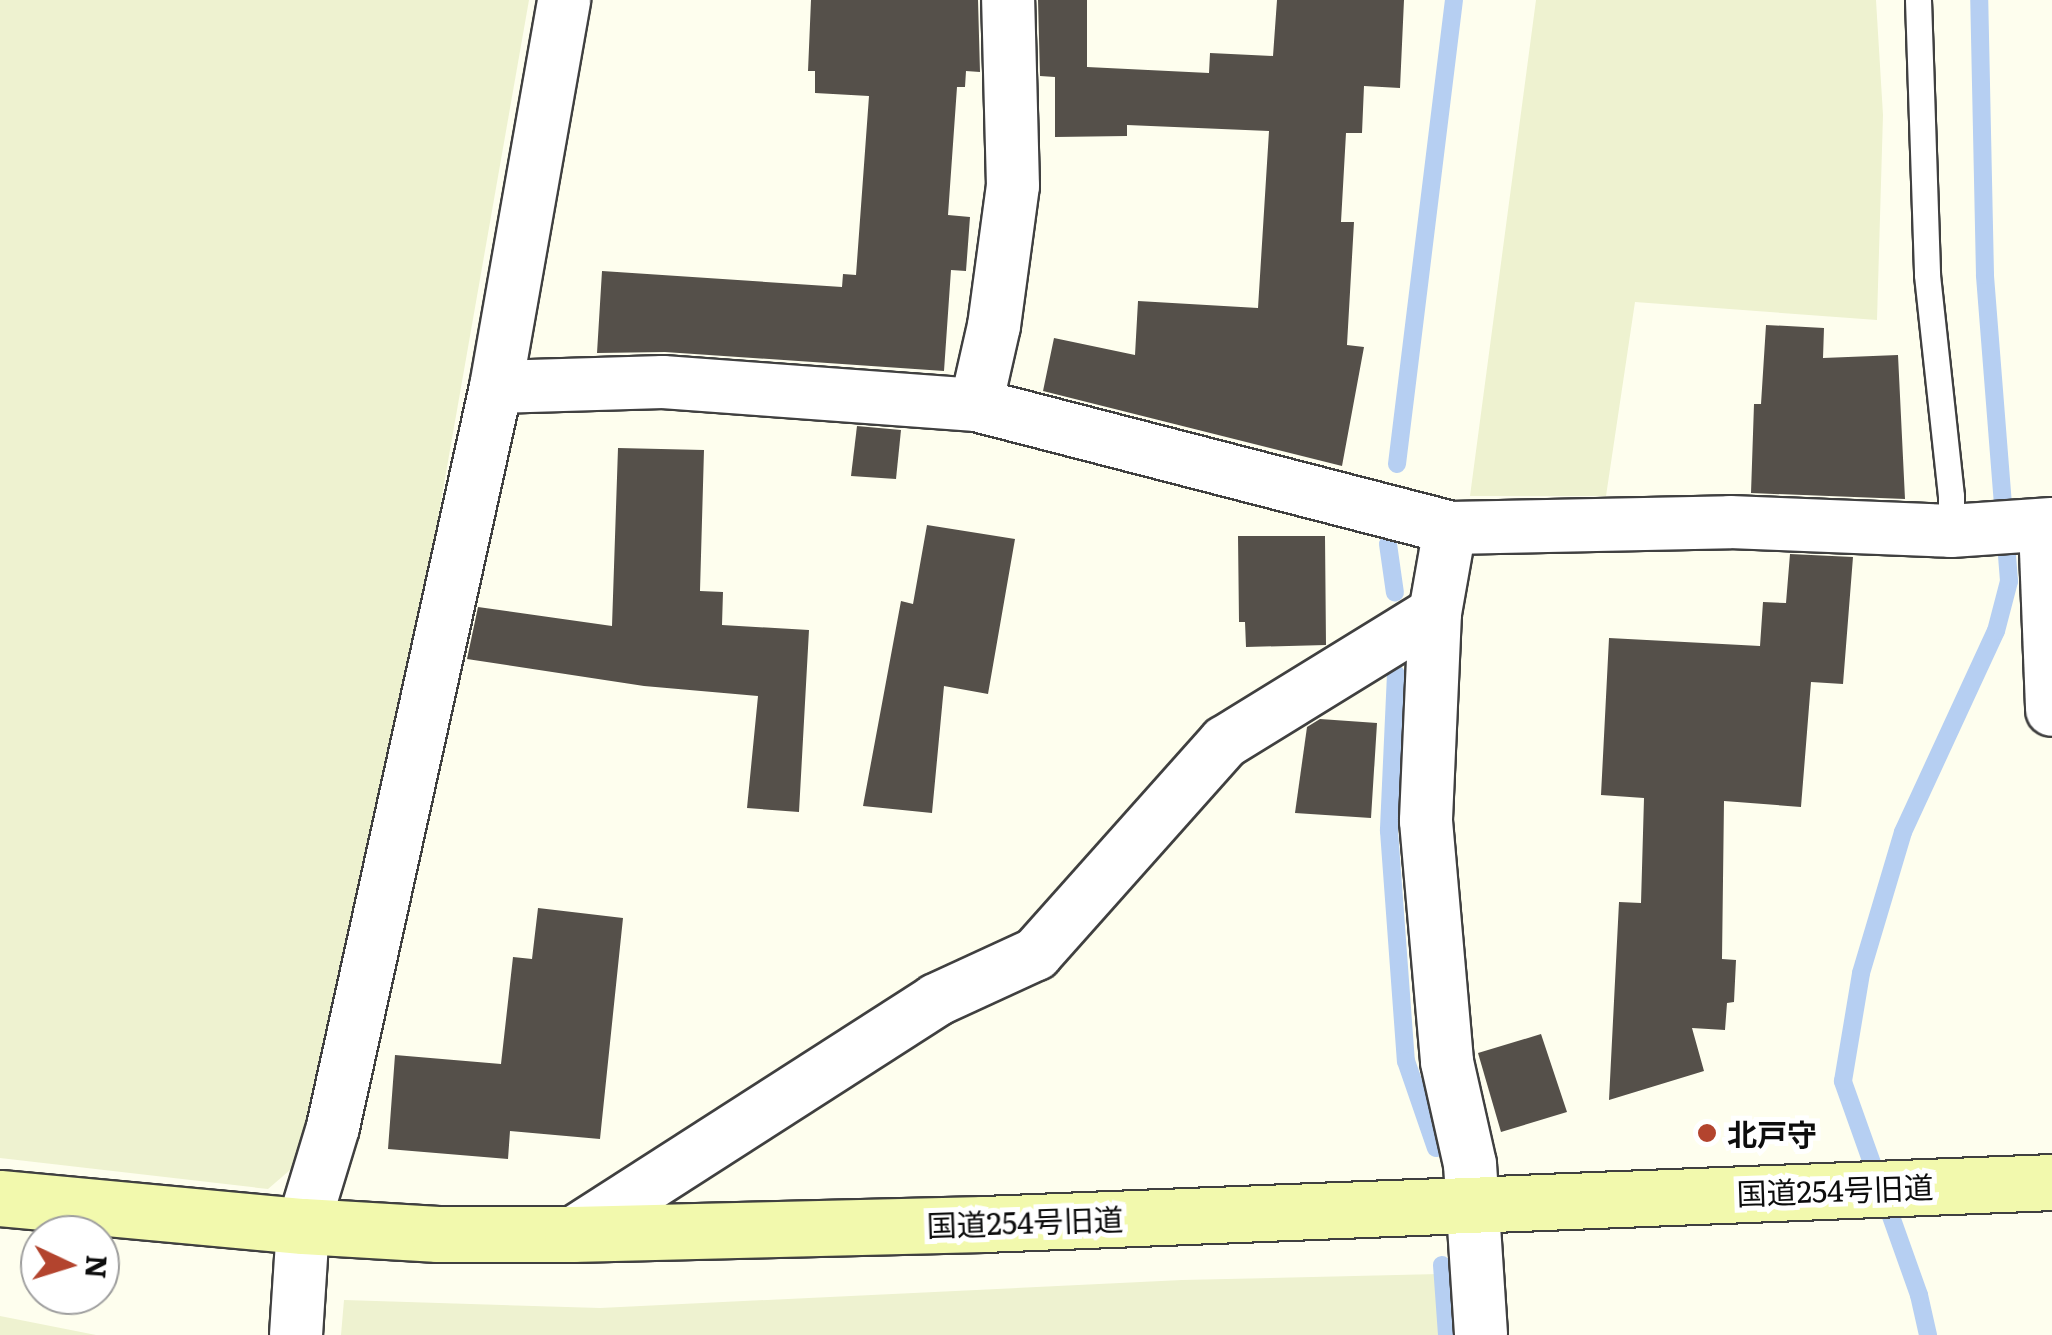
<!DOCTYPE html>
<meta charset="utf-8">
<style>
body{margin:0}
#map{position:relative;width:2052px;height:1335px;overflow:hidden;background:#fefeee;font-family:Literata,"Noto Sans JP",serif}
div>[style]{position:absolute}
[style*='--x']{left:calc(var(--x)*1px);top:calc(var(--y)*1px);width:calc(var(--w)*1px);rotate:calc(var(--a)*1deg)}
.farmland>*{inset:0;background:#eef2d0}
.stream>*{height:18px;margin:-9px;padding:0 9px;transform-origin:9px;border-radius:9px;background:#b6cff2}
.building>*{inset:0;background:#55504a}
.roads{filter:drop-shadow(2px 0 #404040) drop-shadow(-2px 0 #404040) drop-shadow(0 2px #404040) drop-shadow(0 -2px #404040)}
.lane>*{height:25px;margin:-12.5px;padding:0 12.5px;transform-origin:12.5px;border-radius:12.5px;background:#fff}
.street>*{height:52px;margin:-26px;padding:0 26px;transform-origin:26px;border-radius:26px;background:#fff}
.secondary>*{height:55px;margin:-27.5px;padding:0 27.5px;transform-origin:27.5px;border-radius:27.5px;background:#f2f9ad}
.dots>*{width:28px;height:28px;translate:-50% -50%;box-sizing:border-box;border:5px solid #fff;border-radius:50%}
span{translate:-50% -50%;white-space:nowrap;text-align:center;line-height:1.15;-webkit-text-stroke:10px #fff;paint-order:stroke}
.poi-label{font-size:30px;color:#0d0d0d;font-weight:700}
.left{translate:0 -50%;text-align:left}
.street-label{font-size:30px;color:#0d0d0d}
.north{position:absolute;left:20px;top:1215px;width:100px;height:100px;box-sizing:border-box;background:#fff;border:2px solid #9e9e9e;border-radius:50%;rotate:94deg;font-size:28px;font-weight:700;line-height:40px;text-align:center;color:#0d0d0d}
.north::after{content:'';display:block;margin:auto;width:35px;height:45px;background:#b3442e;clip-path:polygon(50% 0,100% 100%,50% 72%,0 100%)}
</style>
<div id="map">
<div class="farmland">
<div style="clip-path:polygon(0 0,529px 0,427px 581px,309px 1133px,297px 1164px,268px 1189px,0 1158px)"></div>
<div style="clip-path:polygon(1536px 0,1876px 0,1883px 115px,1877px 320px,1635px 302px,1606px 496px,1470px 496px)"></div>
<div style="clip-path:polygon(1439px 1274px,1441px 1335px,341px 1335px,344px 1300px,600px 1308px,1182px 1280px)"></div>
<div style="clip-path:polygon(0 1316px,96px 1335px,0 1335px)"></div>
</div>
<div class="stream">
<div style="--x:1397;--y:464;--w:467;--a:-83"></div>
<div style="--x:1388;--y:544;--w:49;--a:81.9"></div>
<div style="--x:1396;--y:674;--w:157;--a:92.6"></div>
<div style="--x:1389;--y:831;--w:231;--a:85.8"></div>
<div style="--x:1406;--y:1061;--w:92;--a:71"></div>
<div style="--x:1442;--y:1265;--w:70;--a:85.9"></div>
<div style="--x:1928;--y:1335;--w:41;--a:-102.7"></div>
<div style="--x:1919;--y:1295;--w:227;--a:-109.6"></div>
<div style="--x:1843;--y:1081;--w:109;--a:-80.5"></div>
<div style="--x:1861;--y:973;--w:147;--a:-73.4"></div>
<div style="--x:1903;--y:832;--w:221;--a:-65.2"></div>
<div style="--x:1996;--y:631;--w:52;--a:-75.4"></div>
<div style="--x:2009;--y:581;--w:307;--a:-94.5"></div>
<div style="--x:1985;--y:275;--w:275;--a:-91.2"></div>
</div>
<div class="building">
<div style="clip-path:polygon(811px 0,978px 0,980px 72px,966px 71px,965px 87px,957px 87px,948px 215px,970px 217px,966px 271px,951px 270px,944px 371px,665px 352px,597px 353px,602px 271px,842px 287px,843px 274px,856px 275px,869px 96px,815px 93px,815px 71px,808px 71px)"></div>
<div style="clip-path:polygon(1038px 0,1087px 0,1087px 67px,1209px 73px,1210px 53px,1273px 56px,1277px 0,1404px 0,1400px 88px,1364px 86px,1362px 133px,1346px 133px,1341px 222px,1354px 222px,1347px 345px,1364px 347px,1342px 466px,1043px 391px,1054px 338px,1135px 355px,1138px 301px,1258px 308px,1269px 131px,1127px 125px,1127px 136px,1055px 137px,1055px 77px,1040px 76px)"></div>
<div style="clip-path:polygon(1766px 325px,1824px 328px,1823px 358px,1898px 355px,1905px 499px,1751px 493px,1754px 404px,1761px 404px)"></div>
<div style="clip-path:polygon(857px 426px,901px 430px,896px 479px,851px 476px)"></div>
<div style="clip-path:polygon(618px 448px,704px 450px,700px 591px,723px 592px,722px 625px,809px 630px,799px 812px,747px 808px,758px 696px,644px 686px,467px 659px,478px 607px,612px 626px)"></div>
<div style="clip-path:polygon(927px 525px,1015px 539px,988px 694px,944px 686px,932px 813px,863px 806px,901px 601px,913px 604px)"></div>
<div style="clip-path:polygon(1238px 536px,1325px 536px,1326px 645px,1246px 647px,1245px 622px,1239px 622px)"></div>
<div style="clip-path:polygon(1790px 554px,1853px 557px,1843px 684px,1811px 682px,1801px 807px,1724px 801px,1722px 959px,1736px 960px,1734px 1002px,1727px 1003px,1725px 1030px,1692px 1028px,1704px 1071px,1609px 1100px,1619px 902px,1641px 903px,1644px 798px,1601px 795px,1609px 638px,1760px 646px,1763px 602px,1786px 603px)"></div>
<div style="clip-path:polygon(1320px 719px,1377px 723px,1371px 818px,1295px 813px,1307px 727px)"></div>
<div style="clip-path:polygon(538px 908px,623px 918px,600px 1139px,510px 1131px,508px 1159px,388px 1149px,395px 1055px,501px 1064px,513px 957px,532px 959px)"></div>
<div style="clip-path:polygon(1541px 1034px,1567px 1112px,1501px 1132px,1478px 1053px)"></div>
</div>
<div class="roads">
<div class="lane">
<div style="--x:1918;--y:0;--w:275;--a:88.1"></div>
<div style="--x:1927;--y:275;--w:222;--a:83.8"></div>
<div style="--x:1951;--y:496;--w:35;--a:90"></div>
</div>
<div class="street">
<div style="--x:496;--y:387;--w:167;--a:-1.7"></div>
<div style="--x:663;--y:382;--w:314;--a:4.2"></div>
<div style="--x:976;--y:405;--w:490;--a:14.5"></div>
<div style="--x:1450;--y:528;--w:280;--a:-1.2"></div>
<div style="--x:1730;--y:522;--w:221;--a:2.3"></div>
<div style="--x:1951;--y:531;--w:101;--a:-4"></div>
<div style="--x:976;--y:405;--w:81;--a:-77.2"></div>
<div style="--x:994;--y:326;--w:141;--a:-82.3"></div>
<div style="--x:1013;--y:186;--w:186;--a:-91.5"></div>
<div style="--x:2045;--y:525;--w:185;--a:87.8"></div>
<div style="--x:1450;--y:528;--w:86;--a:100"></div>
<div style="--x:1435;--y:613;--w:208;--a:92.5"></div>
<div style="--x:1426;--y:821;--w:242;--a:85"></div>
<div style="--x:1447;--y:1062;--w:105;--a:77.3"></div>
<div style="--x:1470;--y:1164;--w:171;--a:86.3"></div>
<div style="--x:572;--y:1234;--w:433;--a:-32.7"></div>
<div style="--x:936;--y:1000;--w:110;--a:-24.7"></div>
<div style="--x:1036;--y:954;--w:284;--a:-48.3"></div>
<div style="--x:1225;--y:742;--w:246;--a:-31.6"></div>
<div style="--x:296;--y:1335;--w:109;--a:-86.3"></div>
<div style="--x:303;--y:1226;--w:103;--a:-73.1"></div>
<div style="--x:333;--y:1127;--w:758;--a:-77.58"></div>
<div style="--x:496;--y:387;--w:393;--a:-80"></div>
</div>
<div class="secondary">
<div style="--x:0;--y:1198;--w:304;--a:5.3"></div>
<div style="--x:303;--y:1226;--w:135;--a:3.4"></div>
<div style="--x:438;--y:1234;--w:134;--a:0"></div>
<div style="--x:572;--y:1234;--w:412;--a:-1.4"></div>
<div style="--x:984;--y:1224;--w:1069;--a:-2.25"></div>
</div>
</div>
<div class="dots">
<div style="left:1707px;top:1133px;background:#b3442e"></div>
</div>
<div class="poi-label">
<span class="left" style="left:1727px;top:1133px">北戸守</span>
</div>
<div class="street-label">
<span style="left:1835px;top:1189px;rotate:-2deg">国道254号旧道</span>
<span style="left:1025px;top:1221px;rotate:-2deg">国道254号旧道</span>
</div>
<div class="north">N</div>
</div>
